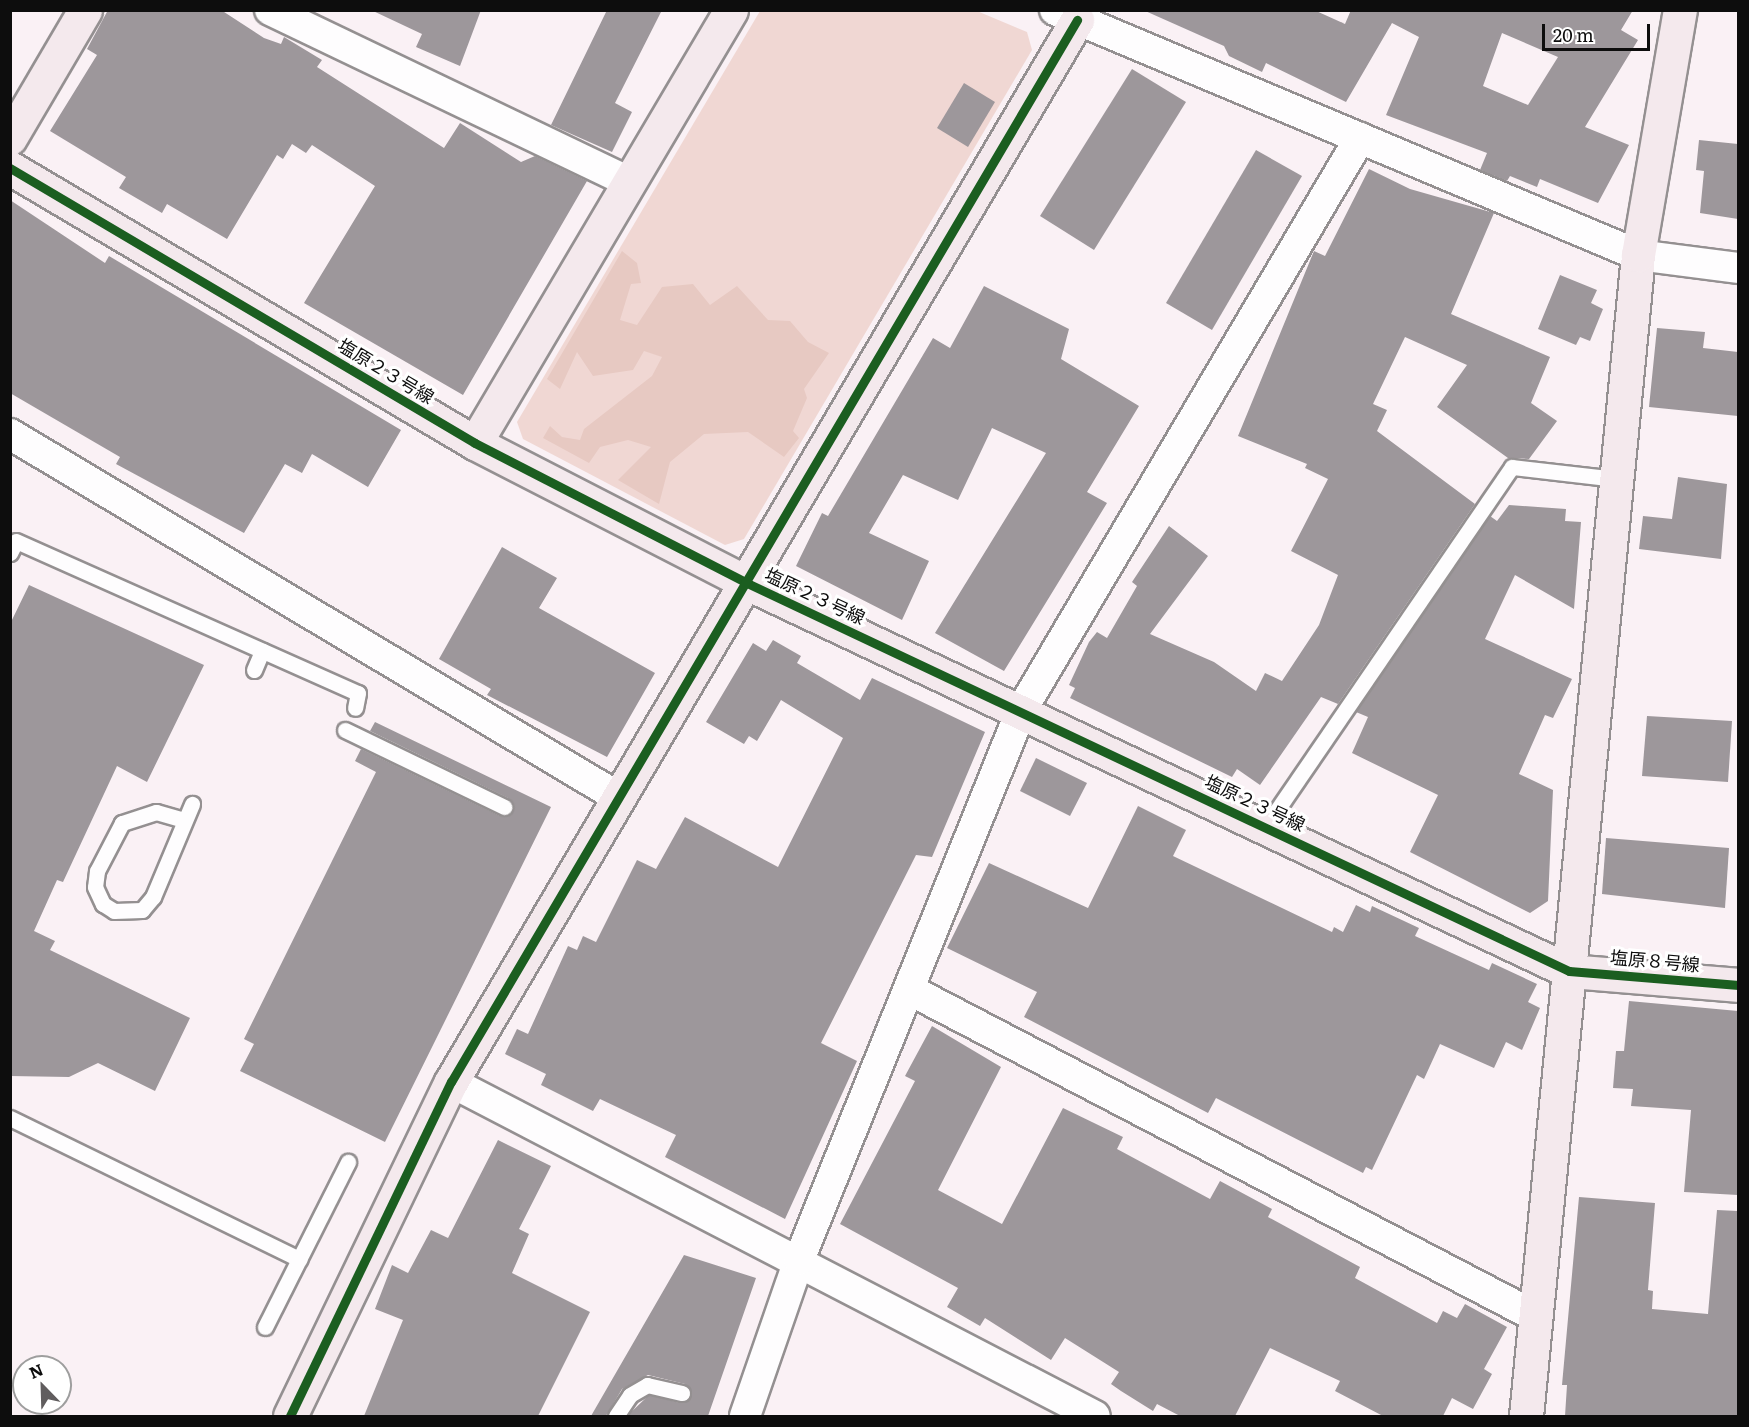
<!DOCTYPE html>
<meta charset="utf-8">
<style>
body{margin:0}
#map{position:relative;width:1749px;height:1427px;overflow:hidden;background:#faf1f5;font-family:Literata,"Noto Sans JP",serif}
div>[style]{position:absolute}
[style*='--x']{left:calc(var(--x)*1px);top:calc(var(--y)*1px);width:calc(var(--w)*1px);rotate:calc(var(--a)*1deg)}
.green>*{inset:0;background:#f0d7d3}
.forest>*{inset:0;background:#e7c9c2}
.building>*{inset:0;background:#9d979b}
.roads{filter:drop-shadow(2px 0 #949091) drop-shadow(-2px 0 #949091) drop-shadow(0 2px #949091) drop-shadow(0 -2px #949091)}
.lane>*{height:15px;margin:-7.5px;padding:0 7.5px;transform-origin:7.5px;border-radius:7.5px;background:#fefdfe}
.street>*{height:30px;margin:-15px;padding:0 15px;transform-origin:15px;border-radius:15px;background:#fefdfe}
.secondary>*{height:33px;margin:-16.5px;padding:0 16.5px;transform-origin:16.5px;border-radius:16.5px;background:#f4e9ed}
.cycleway>*{height:9px;margin:-4.5px;padding:0 4.5px;transform-origin:4.5px;border-radius:4.5px;background:#1b5e20}
span{translate:-50% -50%;white-space:nowrap;text-align:center;line-height:1.15;-webkit-text-stroke:6px #fff;paint-order:stroke}
.street-label{font-size:18px;color:#0d0d0d}
.frame{position:absolute;inset:0;border:12px solid #0d0d0d;pointer-events:none}
.north{position:absolute;left:12px;top:1355px;width:60px;height:60px;box-sizing:border-box;background:#fff;border:2px solid #9e9e9e;border-radius:50%;rotate:337deg;font-size:16px;font-weight:700;line-height:24px;text-align:center;color:#0d0d0d}
.north::after{content:'';display:block;margin:auto;width:21px;height:27px;background:#605d5e;clip-path:polygon(50% 0,100% 100%,50% 72%,0 100%)}
.scale{position:absolute;left:1542px;top:24px;width:108px;height:27px;box-sizing:border-box;border:3px solid #0d0d0d;border-top:0;padding-left:8px;font-size:18px;line-height:21px;white-space:nowrap;color:#0d0d0d;-webkit-text-stroke:4px #fff;paint-order:stroke}
</style>
<div id="map">
<div class="green">
<div style="clip-path:polygon(760px 11px,977px 11px,1027px 32px,1032px 50px,744px 539px,725px 545px,523px 439px,517px 422px)"></div>
</div>
<div class="forest">
<div style="clip-path:polygon(622px 251px,637px 263px,641px 283px,631px 284px,620px 320px,637px 325px,662px 287px,693px 284px,710px 305px,737px 286px,768px 320px,790px 321px,808px 342px,829px 353px,804px 389px,807px 398px,793px 431px,799px 438px,784px 457px,748px 432px,704px 434px,670px 462px,659px 504px,618px 480px,651px 447px,628px 440px,600px 447px,589px 463px,543px 438px,550px 426px,562px 437px,580px 440px,584px 429px,652px 376px,662px 357px,644px 351px,633px 370px,593px 376px,577px 352px,560px 389px,547px 379px)"></div>
</div>
<div class="building">
<div style="clip-path:polygon(108px 10px,221px 10px,264px 38px,281px 44px,284px 37px,322px 60px,317px 67px,444px 148px,460px 123px,521px 162px,535px 156px,587px 181px,463px 395px,304px 303px,375px 186px,312px 145px,306px 153px,292px 144px,283px 159px,277px 155px,227px 239px,167px 204px,162px 213px,119px 188px,126px 177px,50px 131px,97px 55px,87px 49px)"></div>
<div style="clip-path:polygon(371px 10px,481px 10px,460px 66px,416px 47px,422px 34px)"></div>
<div style="clip-path:polygon(607px 10px,662px 10px,615px 103px,632px 112px,612px 152px,551px 125px)"></div>
<div style="clip-path:polygon(evenodd,1143px 10px,1314px 10px,1345px 24px,1351px 10px,1633px 10px,1621px 30px,1638px 40px,1585px 127px,1629px 145px,1598px 203px,1540px 179px,1537px 187px,1510px 176px,1507px 181px,1480px 170px,1487px 153px,1386px 115px,1419px 37px,1392px 23px,1346px 102px,1266px 63px,1262px 72px,1229px 56px,1224px 46px,1143px 10px,1502px 33px,1558px 57px,1528px 105px,1483px 86px,1502px 33px)"></div>
<div style="clip-path:polygon(1132px 69px,1186px 102px,1094px 250px,1040px 216px)"></div>
<div style="clip-path:polygon(964px 83px,995px 102px,968px 147px,937px 128px)"></div>
<div style="clip-path:polygon(1699px 140px,1738px 144px,1738px 219px,1700px 213px,1704px 171px,1696px 170px)"></div>
<div style="clip-path:polygon(1256px 150px,1302px 176px,1212px 330px,1166px 303px)"></div>
<div style="clip-path:polygon(1369px 169px,1410px 189px,1494px 213px,1451px 314px,1550px 357px,1531px 403px,1557px 421px,1529px 459px,1508px 458px,1437px 407px,1467px 365px,1405px 337px,1373px 404px,1387px 410px,1377px 431px,1475px 504px,1338px 704px,1321px 697px,1260px 785px,1237px 769px,1232px 777px,1070px 698px,1075px 688px,1069px 685px,1089px 642px,1097px 632px,1107px 638px,1137px 586px,1132px 582px,1169px 526px,1208px 556px,1150px 634px,1214px 662px,1256px 691px,1265px 673px,1282px 681px,1319px 625px,1338px 575px,1291px 551px,1328px 479px,1305px 468px,1307px 464px,1238px 436px,1314px 251px,1325px 256px)"></div>
<div style="clip-path:polygon(10px 200px,105px 263px,109px 256px,401px 430px,368px 487px,312px 454px,302px 473px,285px 464px,244px 533px,116px 464px,120px 457px,10px 393px)"></div>
<div style="clip-path:polygon(1560px 275px,1597px 290px,1591px 303px,1603px 309px,1590px 341px,1580px 337px,1576px 345px,1538px 329px)"></div>
<div style="clip-path:polygon(984px 286px,1069px 329px,1061px 359px,1139px 406px,1087px 492px,1107px 503px,1004px 671px,935px 633px,1046px 453px,992px 428px,958px 500px,903px 475px,869px 533px,929px 561px,902px 620px,796px 566px,822px 513px,828px 516px,933px 338px,950px 348px)"></div>
<div style="clip-path:polygon(1657px 328px,1705px 332px,1703px 348px,1738px 352px,1738px 416px,1649px 407px)"></div>
<div style="clip-path:polygon(1678px 477px,1727px 484px,1721px 559px,1639px 549px,1643px 516px,1672px 519px)"></div>
<div style="clip-path:polygon(1509px 505px,1566px 509px,1565px 521px,1581px 522px,1574px 609px,1515px 575px,1485px 639px,1572px 679px,1553px 718px,1545px 715px,1519px 774px,1553px 790px,1548px 901px,1530px 913px,1410px 852px,1438px 795px,1352px 753px,1368px 717px,1356px 712px,1490px 516px,1497px 521px)"></div>
<div style="clip-path:polygon(502px 547px,557px 578px,539px 608px,655px 673px,607px 757px,487px 695px,491px 689px,439px 659px)"></div>
<div style="clip-path:polygon(29px 585px,204px 665px,147px 782px,117px 766px,63px 882px,57px 880px,34px 931px,55px 941px,50px 950px,190px 1018px,155px 1091px,98px 1063px,69px 1077px,10px 1076px,10px 624px)"></div>
<div style="clip-path:polygon(773px 640px,801px 656px,797px 663px,860px 700px,872px 678px,985px 732px,932px 857px,916px 855px,821px 1043px,857px 1061px,785px 1219px,665px 1157px,676px 1135px,600px 1099px,593px 1111px,541px 1085px,546px 1074px,505px 1054px,517px 1029px,528px 1034px,568px 946px,577px 950px,583px 936px,596px 942px,637px 860px,656px 869px,685px 817px,778px 867px,843px 738px,781px 700px,757px 741px,749px 736px,744px 744px,706px 722px,753px 643px,766px 651px)"></div>
<div style="clip-path:polygon(1647px 716px,1732px 721px,1728px 782px,1642px 776px)"></div>
<div style="clip-path:polygon(375px 722px,551px 807px,385px 1142px,240px 1071px,254px 1044px,244px 1039px,376px 772px,355px 761px,361px 749px,500px 816px,513px 811px,508px 798px,370px 731px)"></div>
<div style="clip-path:polygon(1036px 758px,1087px 783px,1070px 816px,1020px 791px)"></div>
<div style="clip-path:polygon(1138px 806px,1186px 830px,1173px 856px,1332px 932px,1334px 927px,1343px 932px,1356px 905px,1370px 912px,1372px 906px,1419px 928px,1415px 936px,1489px 970px,1492px 963px,1537px 984px,1528px 1002px,1540px 1008px,1522px 1050px,1506px 1042px,1494px 1068px,1440px 1044px,1424px 1079px,1417px 1075px,1372px 1170px,1366px 1167px,1363px 1173px,1216px 1098px,1208px 1113px,1024px 1017px,1037px 992px,947px 948px,989px 863px,1088px 908px)"></div>
<div style="clip-path:polygon(1606px 838px,1729px 848px,1725px 908px,1602px 894px)"></div>
<div style="clip-path:polygon(1629px 1001px,1738px 1011px,1738px 1195px,1684px 1192px,1691px 1110px,1631px 1106px,1633px 1089px,1613px 1088px,1616px 1051px,1624px 1051px)"></div>
<div style="clip-path:polygon(932px 1026px,1001px 1067px,938px 1190px,1002px 1224px,1063px 1108px,1123px 1137px,1117px 1149px,1210px 1199px,1220px 1181px,1272px 1209px,1268px 1217px,1360px 1267px,1355px 1278px,1437px 1323px,1443px 1311px,1457px 1318px,1465px 1304px,1507px 1327px,1484px 1369px,1492px 1374px,1473px 1409px,1452px 1398px,1443px 1416px,1383px 1416px,1335px 1391px,1340px 1381px,1270px 1348px,1235px 1416px,1180px 1416px,1157px 1404px,1153px 1411px,1121px 1391px,1111px 1384px,1119px 1372px,1065px 1338px,1051px 1360px,985px 1318px,980px 1326px,947px 1307px,958px 1288px,840px 1224px,915px 1081px,905px 1076px)"></div>
<div style="clip-path:polygon(498px 1140px,551px 1166px,519px 1229px,529px 1234px,512px 1273px,590px 1312px,538px 1416px,364px 1416px,403px 1320px,375px 1309px,392px 1265px,408px 1273px,431px 1230px,448px 1238px)"></div>
<div style="clip-path:polygon(1579px 1197px,1655px 1203px,1648px 1290px,1653px 1291px,1652px 1309px,1708px 1314px,1717px 1210px,1738px 1211px,1738px 1416px,1565px 1416px,1567px 1385px,1562px 1385px)"></div>
<div style="clip-path:polygon(684px 1255px,756px 1278px,708px 1416px,627px 1416px,649px 1395px,680px 1403px,691px 1396px,685px 1384px,648px 1375px,622px 1389px,606px 1416px,591px 1416px)"></div>
</div>
<div class="roads">
<div class="lane">
<div style="--x:10;--y:553;--w:13;--a:-63"></div>
<div style="--x:16;--y:541;--w:374;--a:24"></div>
<div style="--x:358;--y:693;--w:15;--a:101"></div>
<div style="--x:254;--y:670;--w:21;--a:-67"></div>
<div style="--x:345;--y:730;--w:177;--a:25.8"></div>
<div style="--x:184;--y:820;--w:29;--a:-164"></div>
<div style="--x:156;--y:812;--w:36;--a:162"></div>
<div style="--x:122;--y:823;--w:54;--a:117.5"></div>
<div style="--x:97;--y:871;--w:16;--a:97"></div>
<div style="--x:95;--y:887;--w:19;--a:65"></div>
<div style="--x:103;--y:904;--w:13;--a:32"></div>
<div style="--x:114;--y:911;--w:28;--a:-2"></div>
<div style="--x:142;--y:910;--w:17;--a:-50"></div>
<div style="--x:153;--y:897;--w:101;--a:-67.2"></div>
<div style="--x:1266;--y:826;--w:435;--a:-55.6"></div>
<div style="--x:1512;--y:467;--w:104;--a:6.6"></div>
<div style="--x:10;--y:1118;--w:322;--a:26"></div>
<div style="--x:265;--y:1327;--w:185;--a:-63.3"></div>
<div style="--x:616;--y:1416;--w:25;--a:-56"></div>
<div style="--x:630;--y:1395;--w:20;--a:-30"></div>
<div style="--x:647;--y:1385;--w:36;--a:13"></div>
</div>
<div class="street">
<div style="--x:270;--y:10;--w:396;--a:25.6"></div>
<div style="--x:1055;--y:10;--w:632;--a:22.79"></div>
<div style="--x:1638;--y:255;--w:101;--a:7.4"></div>
<div style="--x:10;--y:434;--w:708;--a:30.84"></div>
<div style="--x:910;--y:990;--w:705;--a:27.55"></div>
<div style="--x:451;--y:1082;--w:725;--a:27.41"></div>
<div style="--x:745;--y:1416;--w:165;--a:-70.9"></div>
<div style="--x:799;--y:1260;--w:592;--a:-67.98"></div>
<div style="--x:1021;--y:711;--w:666;--a:-59.39"></div>
</div>
<div class="secondary">
<div style="--x:10;--y:138;--w:148;--a:-59.6"></div>
<div style="--x:10;--y:168;--w:540;--a:30.6"></div>
<div style="--x:475;--y:443;--w:306;--a:27.2"></div>
<div style="--x:747;--y:583;--w:909;--a:25.27"></div>
<div style="--x:1569;--y:971;--w:170;--a:4.7"></div>
<div style="--x:475;--y:443;--w:503;--a:-59.41"></div>
<div style="--x:290;--y:1416;--w:371;--a:-64.3"></div>
<div style="--x:451;--y:1082;--w:1233;--a:-59.48"></div>
<div style="--x:1526;--y:1416;--w:1166;--a:-84.49"></div>
<div style="--x:1638;--y:255;--w:249;--a:-80.3"></div>
</div>
</div>
<div class="cycleway">
<div style="--x:10;--y:168;--w:540;--a:30.6"></div>
<div style="--x:475;--y:443;--w:306;--a:27.2"></div>
<div style="--x:747;--y:583;--w:909;--a:25.27"></div>
<div style="--x:1569;--y:971;--w:170;--a:4.7"></div>
<div style="--x:290;--y:1416;--w:371;--a:-64.3"></div>
<div style="--x:451;--y:1082;--w:1233;--a:-59.48"></div>
</div>
<div class="street-label">
<span style="left:386px;top:371px;rotate:31deg">塩原２３号線</span>
<span style="left:815px;top:596px;rotate:25deg">塩原２３号線</span>
<span style="left:1255px;top:803px;rotate:25deg">塩原２３号線</span>
<span style="left:1655px;top:961px;rotate:5deg">塩原８号線</span>
</div>
<div class="frame"></div>
<div class="north">N</div>
<div class="scale">20 m</div>
</div>
